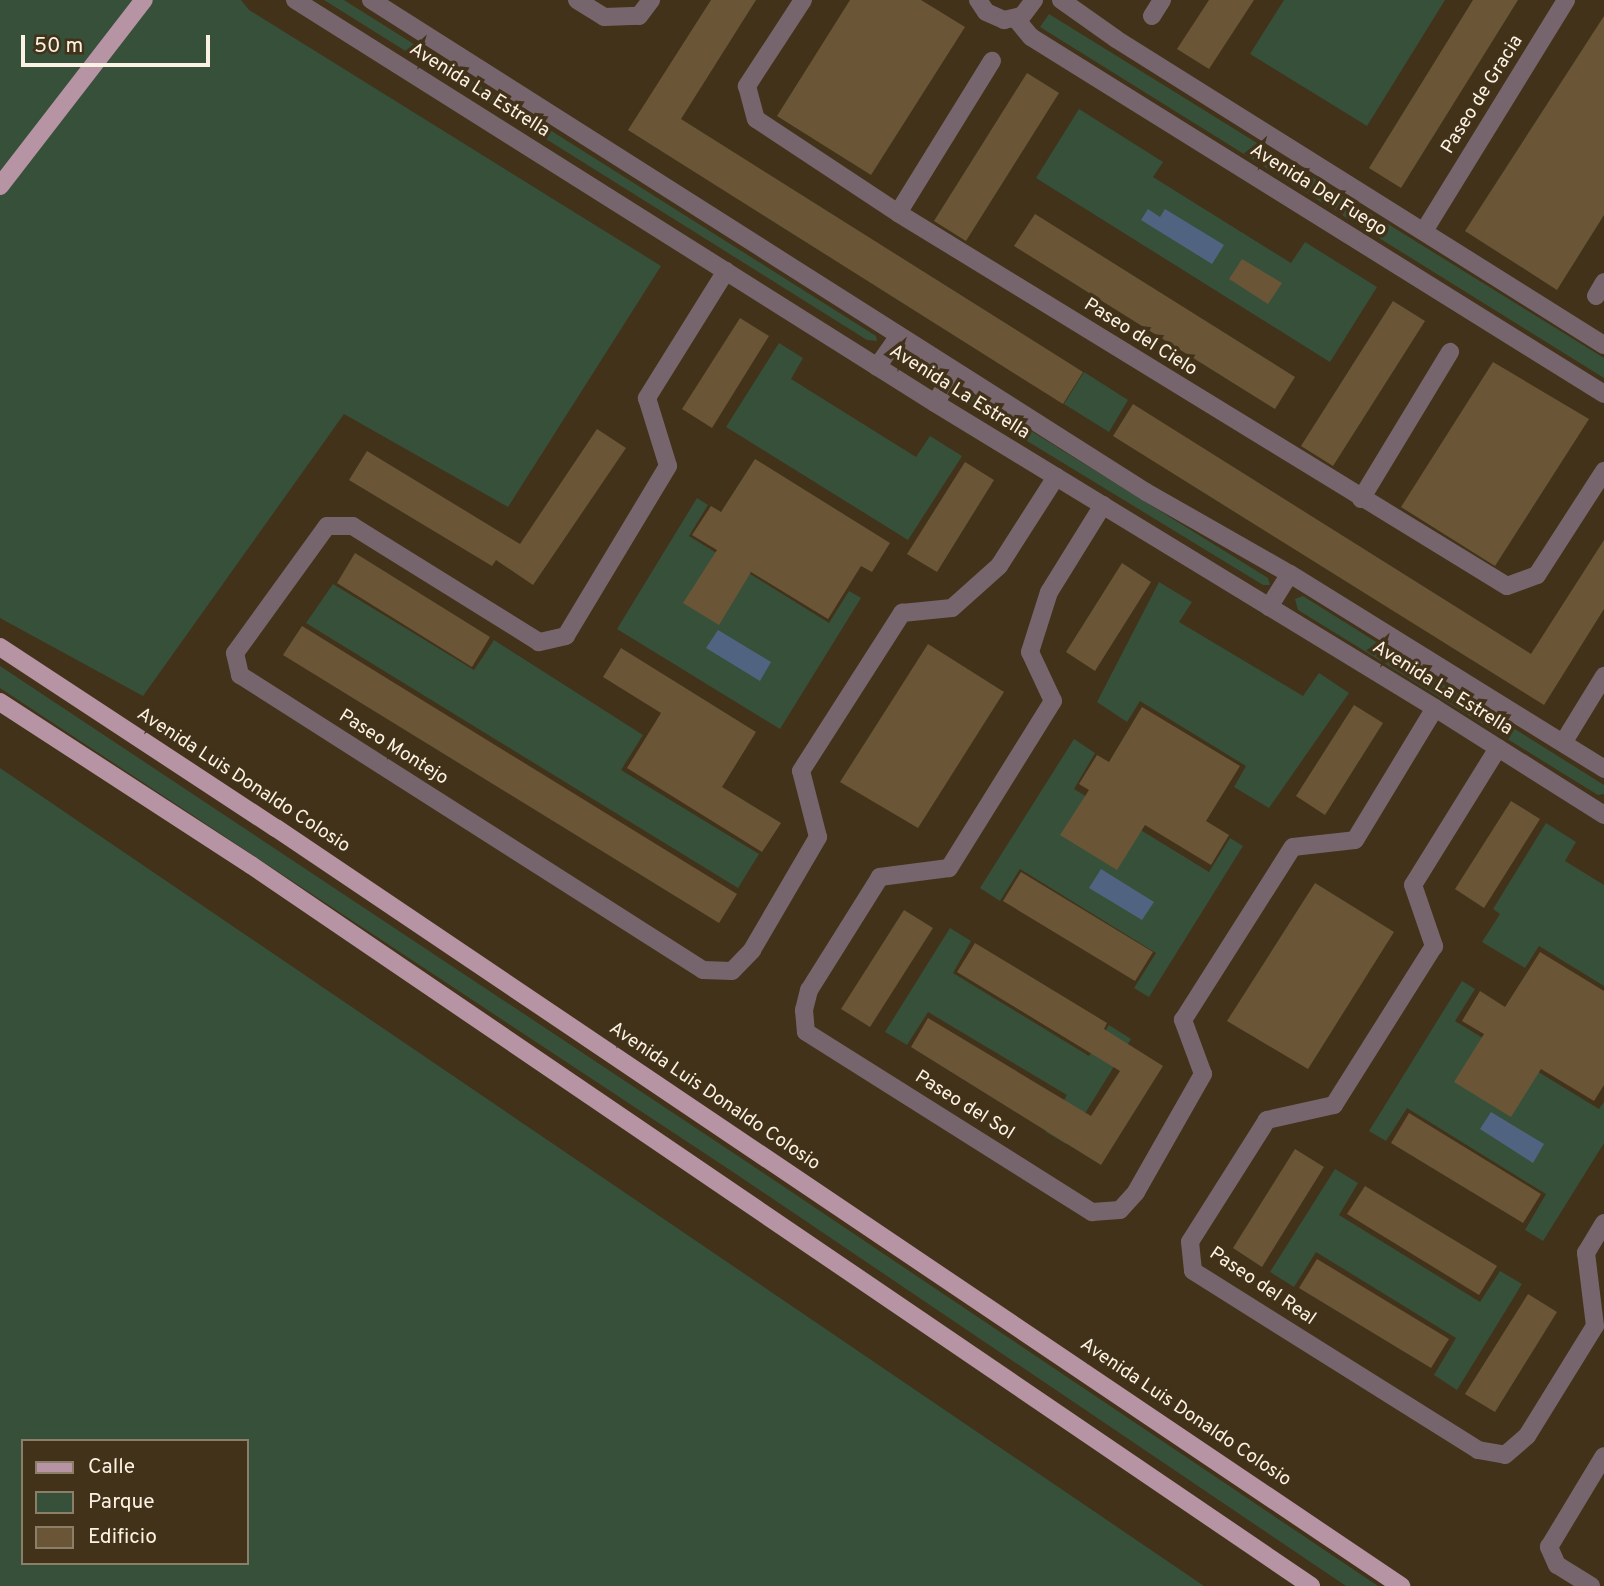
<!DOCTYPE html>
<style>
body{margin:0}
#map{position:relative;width:1604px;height:1586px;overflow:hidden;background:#413219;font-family:Overpass,sans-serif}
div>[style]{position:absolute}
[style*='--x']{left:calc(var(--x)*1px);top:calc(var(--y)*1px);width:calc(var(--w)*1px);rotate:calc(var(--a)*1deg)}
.green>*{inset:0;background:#37503a}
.water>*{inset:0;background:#506481}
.building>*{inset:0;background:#6a5637}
.minor>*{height:18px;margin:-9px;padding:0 9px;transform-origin:9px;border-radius:9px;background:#76656c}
.major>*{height:18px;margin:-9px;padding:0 9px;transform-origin:9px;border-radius:9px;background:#b694a3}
span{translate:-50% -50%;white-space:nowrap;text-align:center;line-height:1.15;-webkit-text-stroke:7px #413219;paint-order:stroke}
.street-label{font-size:19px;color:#fcf2e3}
.legend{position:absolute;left:21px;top:1439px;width:228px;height:126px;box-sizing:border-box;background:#413219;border:2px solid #8c7f6a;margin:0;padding:9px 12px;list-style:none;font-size:21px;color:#fcf2e3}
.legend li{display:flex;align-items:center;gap:14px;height:35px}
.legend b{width:35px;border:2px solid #8c7f6a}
.scale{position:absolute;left:21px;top:35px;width:189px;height:32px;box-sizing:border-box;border:4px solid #fcf2e3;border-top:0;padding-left:9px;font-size:21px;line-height:24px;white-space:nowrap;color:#fcf2e3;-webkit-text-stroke:5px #413219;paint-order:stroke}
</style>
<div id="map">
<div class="green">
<div style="clip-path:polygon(0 0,241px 0,249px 10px,661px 266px,508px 507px,344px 414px,143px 696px,0 618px)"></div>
<div style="clip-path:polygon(324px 0,344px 0,876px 336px,877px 341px,867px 340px)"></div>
<div style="clip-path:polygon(1284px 0,1445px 0,1367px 126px,1250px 54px)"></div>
<div style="clip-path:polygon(1049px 14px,1604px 358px,1604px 378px,1040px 27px)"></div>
<div style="clip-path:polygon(1079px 109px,1163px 162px,1153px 177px,1291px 263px,1305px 242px,1377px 287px,1330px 362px,1036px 178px)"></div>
<div style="clip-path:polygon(779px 343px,803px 358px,791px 379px,916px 457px,930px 436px,962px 456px,908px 540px,726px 427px)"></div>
<div style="clip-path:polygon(906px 358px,915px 358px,935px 372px,936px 379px,929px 382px,904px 365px)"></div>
<div style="clip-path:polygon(1084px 372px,1128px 400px,1109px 432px,1064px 404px)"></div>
<div style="clip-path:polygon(970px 393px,1268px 578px,1270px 585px,1263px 585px,965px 403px,964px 395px)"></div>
<div style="clip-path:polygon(697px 498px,708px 505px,689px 536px,829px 623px,849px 591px,861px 598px,780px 729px,617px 629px)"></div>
<div style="clip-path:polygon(1159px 582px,1192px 602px,1179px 622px,1303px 696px,1319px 673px,1349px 693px,1269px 808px,1234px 787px,1246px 766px,1140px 701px,1127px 722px,1097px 702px)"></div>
<div style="clip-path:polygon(333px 584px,474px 670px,494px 640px,643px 735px,621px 770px,759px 854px,738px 888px,306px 623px)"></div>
<div style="clip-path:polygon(1303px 596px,1604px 785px,1604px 794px,1598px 795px,1298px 610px,1295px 599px)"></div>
<div style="clip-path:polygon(0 666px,747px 1162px,1378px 1586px,1346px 1586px,736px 1174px,0 688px)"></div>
<div style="clip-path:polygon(1074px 739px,1095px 753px,1074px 789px,1209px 872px,1230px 838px,1243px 846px,1149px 997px,1134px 988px,1156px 953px,1020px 869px,1000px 901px,980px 888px)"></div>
<div style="clip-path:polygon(evenodd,0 768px,1204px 1586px,0 1586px,0 768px,23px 1441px,247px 1441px,247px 1563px,23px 1563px,23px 1441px)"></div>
<div style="clip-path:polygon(1546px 823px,1576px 842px,1565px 861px,1604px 885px,1604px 986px,1539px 946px,1525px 968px,1482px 942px,1500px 914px,1493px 909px)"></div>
<div style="clip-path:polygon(950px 928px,971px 941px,953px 973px,1089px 1056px,1109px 1025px,1131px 1039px,1066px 1144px,1046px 1132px,1067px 1095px,928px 1012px,907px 1045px,885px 1032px)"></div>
<div style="clip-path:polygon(1462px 981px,1475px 989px,1455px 1021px,1599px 1109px,1604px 1102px,1604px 1143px,1543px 1241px,1525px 1230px,1546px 1194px,1407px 1108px,1386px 1141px,1369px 1131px)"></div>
<div style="clip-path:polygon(1335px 1169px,1358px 1183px,1339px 1215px,1480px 1302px,1500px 1271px,1522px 1284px,1457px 1390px,1434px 1375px,1456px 1338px,1316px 1252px,1294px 1287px,1270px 1272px)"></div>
</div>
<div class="water">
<div style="clip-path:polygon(1148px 209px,1160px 217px,1165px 209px,1224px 245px,1212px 264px,1141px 220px)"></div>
<div style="clip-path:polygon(718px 630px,771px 662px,760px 681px,706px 648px)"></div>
<div style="clip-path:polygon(1101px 869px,1154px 902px,1142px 920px,1089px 888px)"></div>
<div style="clip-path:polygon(1491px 1112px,1544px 1144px,1533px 1163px,1480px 1129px)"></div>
</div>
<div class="building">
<div style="clip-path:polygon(711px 0,756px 0,681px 119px,1083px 372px,1063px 404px,628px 130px)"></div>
<div style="clip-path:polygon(850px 0,921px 0,965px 27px,871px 175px,777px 116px)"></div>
<div style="clip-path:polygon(1209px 0,1254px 0,1209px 69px,1177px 49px)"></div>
<div style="clip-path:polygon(1473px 0,1518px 0,1401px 188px,1369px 168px)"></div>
<div style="clip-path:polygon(1604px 16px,1604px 215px,1557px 290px,1465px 231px)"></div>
<div style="clip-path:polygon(1027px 73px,1059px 93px,966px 241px,934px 221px)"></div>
<div style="clip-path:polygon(1035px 214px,1295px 377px,1275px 409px,1014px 246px)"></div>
<div style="clip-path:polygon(1242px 259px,1282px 283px,1268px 304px,1229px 279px)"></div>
<div style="clip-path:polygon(1393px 301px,1425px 321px,1333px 466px,1301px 446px)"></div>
<div style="clip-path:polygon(740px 318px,769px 336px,712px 428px,682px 409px)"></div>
<div style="clip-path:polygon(1493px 362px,1589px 419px,1495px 566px,1401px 507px)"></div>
<div style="clip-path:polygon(1133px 404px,1531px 654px,1604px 540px,1604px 609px,1544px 705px,1113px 436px)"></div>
<div style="clip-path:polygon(597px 429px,626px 448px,533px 585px,496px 560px,492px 566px,349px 480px,367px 451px,520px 544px)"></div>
<div style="clip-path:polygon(755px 459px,890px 543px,872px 572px,861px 566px,828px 619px,751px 572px,719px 625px,683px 603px,717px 550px,692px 535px,711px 506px,721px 512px)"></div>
<div style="clip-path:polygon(965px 462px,994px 480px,937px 572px,907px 554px)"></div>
<div style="clip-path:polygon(355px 553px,490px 637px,472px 667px,337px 583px)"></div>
<div style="clip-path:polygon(1122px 563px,1151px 582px,1095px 671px,1066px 652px)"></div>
<div style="clip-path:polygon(302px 626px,737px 894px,719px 923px,283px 655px)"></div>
<div style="clip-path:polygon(928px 644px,1004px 692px,918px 828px,840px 782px)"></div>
<div style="clip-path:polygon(621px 648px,756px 732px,722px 787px,781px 823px,762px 852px,627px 768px,661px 713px,603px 677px)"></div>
<div style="clip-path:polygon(1354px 705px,1383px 723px,1325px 815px,1296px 796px)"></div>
<div style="clip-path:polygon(1142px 707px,1240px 766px,1206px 821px,1229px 835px,1211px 865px,1145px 825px,1117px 870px,1060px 835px,1089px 790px,1079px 784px,1097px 755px,1109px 762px)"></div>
<div style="clip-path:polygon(1511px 801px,1540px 819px,1484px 908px,1455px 889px)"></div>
<div style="clip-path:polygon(1021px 872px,1153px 952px,1135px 981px,1003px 901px)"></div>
<div style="clip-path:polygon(1315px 883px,1394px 932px,1308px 1069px,1227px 1021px)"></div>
<div style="clip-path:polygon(904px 910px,933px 928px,870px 1027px,841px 1009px)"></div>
<div style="clip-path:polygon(975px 943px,1107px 1023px,1104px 1029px,1163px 1066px,1101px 1165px,911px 1047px,928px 1018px,1091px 1116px,1120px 1071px,957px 972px)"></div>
<div style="clip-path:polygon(1540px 952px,1604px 991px,1604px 1085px,1594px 1101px,1541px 1069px,1511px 1117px,1454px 1082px,1484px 1034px,1462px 1021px,1480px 991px,1505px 1007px)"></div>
<div style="clip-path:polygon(1409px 1113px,1541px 1194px,1523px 1223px,1391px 1143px)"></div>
<div style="clip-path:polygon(1295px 1149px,1324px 1167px,1262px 1267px,1233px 1248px)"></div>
<div style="clip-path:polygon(1365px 1186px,1497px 1266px,1479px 1295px,1347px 1214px)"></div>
<div style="clip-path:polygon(1317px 1259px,1449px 1339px,1431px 1368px,1299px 1288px)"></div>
<div style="clip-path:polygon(1528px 1294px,1557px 1312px,1495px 1412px,1465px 1394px)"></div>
</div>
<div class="minor">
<div style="--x:295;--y:0;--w:756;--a:32.2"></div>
<div style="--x:935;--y:403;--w:586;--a:31.38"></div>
<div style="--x:1435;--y:708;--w:200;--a:32.3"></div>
<div style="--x:371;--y:0;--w:918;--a:32.41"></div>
<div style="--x:1146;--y:492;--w:166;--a:29.7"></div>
<div style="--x:1290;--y:574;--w:370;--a:31.8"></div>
<div style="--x:577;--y:0;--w:32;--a:32"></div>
<div style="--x:604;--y:17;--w:35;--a:-2"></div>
<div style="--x:639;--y:16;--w:20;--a:-53"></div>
<div style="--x:803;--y:0;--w:103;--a:123.1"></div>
<div style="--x:747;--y:86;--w:34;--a:75"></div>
<div style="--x:756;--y:119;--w:170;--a:33.5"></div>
<div style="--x:898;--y:213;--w:714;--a:31.49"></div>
<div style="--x:1507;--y:586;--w:32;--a:-20"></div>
<div style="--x:1537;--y:575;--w:124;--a:-57.2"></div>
<div style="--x:978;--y:0;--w:14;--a:56"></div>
<div style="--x:986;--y:12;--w:20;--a:24"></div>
<div style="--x:1004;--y:20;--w:18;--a:-13"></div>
<div style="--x:1022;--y:16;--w:20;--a:-53"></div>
<div style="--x:1061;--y:0;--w:67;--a:35.3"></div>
<div style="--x:1116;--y:39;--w:576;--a:32.09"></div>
<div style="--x:1152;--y:16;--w:19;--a:-58"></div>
<div style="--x:1015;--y:18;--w:25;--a:50"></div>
<div style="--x:1031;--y:37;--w:675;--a:31.92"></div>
<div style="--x:898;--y:213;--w:179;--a:-58.3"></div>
<div style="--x:1424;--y:231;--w:271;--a:-58.4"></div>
<div style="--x:726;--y:271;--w:150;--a:121.9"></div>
<div style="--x:647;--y:398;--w:71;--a:72.8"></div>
<div style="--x:668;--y:466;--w:198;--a:121"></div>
<div style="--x:566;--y:636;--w:28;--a:167"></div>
<div style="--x:539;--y:642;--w:219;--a:-148.1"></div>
<div style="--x:353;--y:526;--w:26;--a:180"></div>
<div style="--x:327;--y:526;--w:157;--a:125.9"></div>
<div style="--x:235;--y:653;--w:23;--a:77"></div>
<div style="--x:240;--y:675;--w:549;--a:32.5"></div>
<div style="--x:703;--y:970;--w:29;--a:2"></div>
<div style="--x:732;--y:971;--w:29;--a:-46"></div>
<div style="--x:752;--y:950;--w:131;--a:-59.7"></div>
<div style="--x:818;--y:837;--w:68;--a:-104.4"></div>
<div style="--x:801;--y:771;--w:188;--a:-57.4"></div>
<div style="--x:902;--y:613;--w:50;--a:-5.7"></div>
<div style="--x:952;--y:608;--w:63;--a:-41.8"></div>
<div style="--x:999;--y:566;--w:106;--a:-57.4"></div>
<div style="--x:1596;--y:296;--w:16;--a:-60"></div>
<div style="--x:877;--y:367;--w:38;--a:-55"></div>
<div style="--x:935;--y:403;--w:37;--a:-57"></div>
<div style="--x:1361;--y:499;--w:172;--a:-58.8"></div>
<div style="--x:1103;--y:505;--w:102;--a:121.8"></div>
<div style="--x:1049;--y:592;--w:63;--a:107.6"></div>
<div style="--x:1030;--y:652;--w:54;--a:64.9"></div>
<div style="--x:1053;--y:701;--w:197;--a:121.9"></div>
<div style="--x:949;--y:868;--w:70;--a:172.6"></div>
<div style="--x:880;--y:877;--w:133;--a:122.1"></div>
<div style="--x:809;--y:990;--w:21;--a:104"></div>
<div style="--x:804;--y:1010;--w:22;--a:85"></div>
<div style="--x:806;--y:1032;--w:338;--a:32.2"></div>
<div style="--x:1092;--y:1212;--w:28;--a:-4"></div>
<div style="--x:1120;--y:1210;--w:24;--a:-48"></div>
<div style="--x:1136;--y:1192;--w:136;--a:-60.4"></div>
<div style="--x:1203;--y:1074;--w:58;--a:-110.3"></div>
<div style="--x:1183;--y:1020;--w:205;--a:-57.6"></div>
<div style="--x:1293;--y:847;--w:62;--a:-6.4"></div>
<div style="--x:1355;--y:840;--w:154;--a:-58.8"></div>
<div style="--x:1269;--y:607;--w:39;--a:-58"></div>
<div style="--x:1563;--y:743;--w:79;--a:-58.5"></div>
<div style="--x:1498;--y:748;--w:161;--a:121.8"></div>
<div style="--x:1413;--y:885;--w:65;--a:71"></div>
<div style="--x:1434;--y:946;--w:188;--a:122.2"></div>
<div style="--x:1334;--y:1105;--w:69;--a:167.4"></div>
<div style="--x:1267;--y:1120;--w:144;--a:122.3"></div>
<div style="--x:1190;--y:1242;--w:29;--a:84"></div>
<div style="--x:1193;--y:1271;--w:337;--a:32.1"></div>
<div style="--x:1478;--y:1450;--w:27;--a:10"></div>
<div style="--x:1505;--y:1455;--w:29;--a:-41"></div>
<div style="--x:1527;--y:1436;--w:129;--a:-58.3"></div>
<div style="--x:1595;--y:1326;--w:74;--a:-97"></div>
<div style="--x:1586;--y:1253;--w:35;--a:-59"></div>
<div style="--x:1591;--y:1586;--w:40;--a:-148"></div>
<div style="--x:1557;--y:1565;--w:20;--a:-114"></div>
<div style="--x:1549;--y:1547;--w:106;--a:-58.9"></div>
</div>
<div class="major">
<div style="--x:0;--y:186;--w:235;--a:-52.3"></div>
<div style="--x:0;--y:647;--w:330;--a:33.3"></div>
<div style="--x:276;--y:828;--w:1357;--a:33.97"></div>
<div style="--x:0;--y:702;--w:299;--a:33"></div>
<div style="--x:251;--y:865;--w:1282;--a:34.22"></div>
</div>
<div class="street-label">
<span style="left:479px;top:91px;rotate:32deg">Avenida La Estrella</span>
<span style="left:1483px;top:95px;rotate:-58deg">Paseo de Gracia</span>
<span style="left:1318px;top:191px;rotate:32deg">Avenida Del Fuego</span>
<span style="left:1140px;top:338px;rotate:32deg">Paseo del Cielo</span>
<span style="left:959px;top:393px;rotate:32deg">Avenida La Estrella</span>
<span style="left:1442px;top:689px;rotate:32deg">Avenida La Estrella</span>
<span style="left:393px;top:748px;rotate:32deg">Paseo Montejo</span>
<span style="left:243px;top:781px;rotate:33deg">Avenida Luis Donaldo Colosio</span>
<span style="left:714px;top:1097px;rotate:34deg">Avenida Luis Donaldo Colosio</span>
<span style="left:964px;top:1106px;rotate:32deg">Paseo del Sol</span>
<span style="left:1262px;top:1287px;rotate:34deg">Paseo del Real</span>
<span style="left:1185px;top:1413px;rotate:34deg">Avenida Luis Donaldo Colosio</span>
</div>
<ul class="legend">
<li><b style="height:9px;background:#b694a3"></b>Calle</li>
<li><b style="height:19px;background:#37503a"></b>Parque</li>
<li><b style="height:19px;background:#6a5637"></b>Edificio</li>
</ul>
<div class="scale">50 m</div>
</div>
